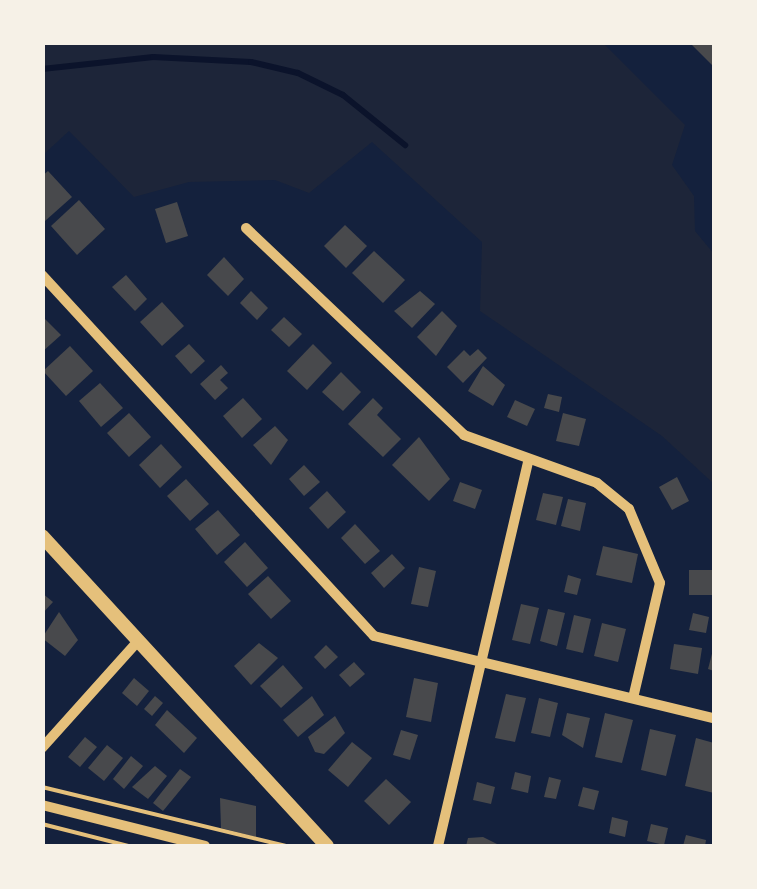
<!DOCTYPE html>
<style>
body{margin:0}
#map{position:relative;width:757px;height:889px;overflow:hidden;background:#14213d;font-family:"DM Sans",sans-serif}
div>[style]{position:absolute}
[style*='--x']{left:calc(var(--x)*1px);top:calc(var(--y)*1px);width:calc(var(--w)*1px);rotate:calc(var(--a)*1deg)}
.green>*{inset:0;background:#1d2539}
.stream>*{height:6px;margin:-3px;padding:0 3px;transform-origin:3px;border-radius:3px;background:#0b132b}
.building>*{inset:0;background:#48494c}
.path>*{height:4px;margin:-2px;padding:0 2px;transform-origin:2px;border-radius:2px;background:#e5c07b}
.minor>*{height:10px;margin:-5px;padding:0 5px;transform-origin:5px;border-radius:5px;background:#e5c07b}
.tertiary>*{height:14px;margin:-7px;padding:0 7px;transform-origin:7px;border-radius:7px;background:#e5c07b}
span{translate:-50% -50%;white-space:nowrap;text-align:center;line-height:1.15;-webkit-text-stroke:9px #f6f1e7;paint-order:stroke}
.frame{position:absolute;inset:0;border:45px solid #f6f1e7;pointer-events:none}
</style>
<div id="map">
<div class="green">
<div style="clip-path:polygon(43px 42px,603px 43px,685px 125px,672px 165px,694px 196px,695px 231px,714px 254px,714px 484px,662px 436px,480px 311px,482px 242px,372px 142px,309px 193px,275px 180px,189px 182px,134px 197px,69px 131px,43px 155px)"></div>
</div>
<div class="stream">
<div style="--x:42;--y:69;--w:112;--a:-6.2"></div>
<div style="--x:153;--y:57;--w:98;--a:2.9"></div>
<div style="--x:251;--y:62;--w:48;--a:13.2"></div>
<div style="--x:298;--y:73;--w:50;--a:26.1"></div>
<div style="--x:343;--y:95;--w:80;--a:38.9"></div>
</div>
<div class="building">
<div style="clip-path:polygon(689px 42px,714px 42px,714px 67px)"></div>
<div style="clip-path:polygon(48px 171px,72px 197px,45px 221px,42px 176px)"></div>
<div style="clip-path:polygon(79px 200px,105px 229px,77px 255px,51px 226px)"></div>
<div style="clip-path:polygon(177px 202px,188px 236px,166px 243px,155px 209px)"></div>
<div style="clip-path:polygon(345px 225px,367px 246px,346px 268px,324px 246px)"></div>
<div style="clip-path:polygon(374px 251px,405px 280px,383px 303px,352px 273px)"></div>
<div style="clip-path:polygon(224px 257px,244px 279px,228px 296px,207px 275px)"></div>
<div style="clip-path:polygon(126px 275px,147px 299px,135px 311px,112px 287px)"></div>
<div style="clip-path:polygon(251px 291px,268px 308px,257px 320px,240px 303px)"></div>
<div style="clip-path:polygon(420px 291px,435px 304px,412px 328px,394px 311px)"></div>
<div style="clip-path:polygon(162px 302px,184px 326px,162px 346px,140px 322px)"></div>
<div style="clip-path:polygon(442px 311px,457px 326px,436px 356px,417px 337px)"></div>
<div style="clip-path:polygon(42px 316px,61px 335px,42px 352px)"></div>
<div style="clip-path:polygon(284px 317px,302px 334px,289px 347px,271px 330px)"></div>
<div style="clip-path:polygon(189px 344px,205px 361px,191px 374px,175px 356px)"></div>
<div style="clip-path:polygon(313px 344px,332px 363px,307px 390px,287px 371px)"></div>
<div style="clip-path:polygon(70px 346px,93px 371px,66px 396px,43px 371px)"></div>
<div style="clip-path:polygon(478px 349px,487px 358px,463px 383px,447px 367px,464px 350px,470px 356px)"></div>
<div style="clip-path:polygon(221px 365px,228px 373px,220px 380px,228px 388px,215px 400px,200px 384px)"></div>
<div style="clip-path:polygon(483px 366px,505px 385px,493px 406px,468px 391px)"></div>
<div style="clip-path:polygon(341px 372px,361px 392px,343px 411px,322px 392px)"></div>
<div style="clip-path:polygon(100px 383px,123px 408px,101px 427px,79px 401px)"></div>
<div style="clip-path:polygon(548px 394px,562px 397px,559px 412px,544px 408px)"></div>
<div style="clip-path:polygon(243px 398px,262px 419px,242px 438px,223px 416px)"></div>
<div style="clip-path:polygon(373px 398px,383px 408px,377px 415px,401px 439px,383px 457px,348px 424px)"></div>
<div style="clip-path:polygon(515px 400px,535px 409px,527px 426px,507px 417px)"></div>
<div style="clip-path:polygon(129px 413px,151px 437px,129px 457px,107px 433px)"></div>
<div style="clip-path:polygon(563px 413px,586px 419px,579px 446px,556px 441px)"></div>
<div style="clip-path:polygon(275px 426px,288px 440px,271px 465px,253px 445px)"></div>
<div style="clip-path:polygon(419px 437px,450px 479px,429px 501px,392px 465px)"></div>
<div style="clip-path:polygon(161px 444px,182px 467px,160px 488px,139px 465px)"></div>
<div style="clip-path:polygon(304px 465px,320px 482px,304px 496px,289px 479px)"></div>
<div style="clip-path:polygon(677px 477px,689px 501px,672px 510px,659px 487px)"></div>
<div style="clip-path:polygon(186px 479px,209px 504px,190px 521px,167px 496px)"></div>
<div style="clip-path:polygon(460px 482px,482px 490px,475px 509px,453px 501px)"></div>
<div style="clip-path:polygon(327px 491px,346px 512px,328px 529px,309px 508px)"></div>
<div style="clip-path:polygon(543px 493px,563px 497px,556px 525px,536px 520px)"></div>
<div style="clip-path:polygon(568px 499px,586px 503px,580px 531px,561px 526px)"></div>
<div style="clip-path:polygon(218px 510px,240px 535px,217px 555px,195px 529px)"></div>
<div style="clip-path:polygon(355px 524px,380px 551px,365px 564px,341px 538px)"></div>
<div style="clip-path:polygon(245px 542px,268px 568px,247px 587px,224px 562px)"></div>
<div style="clip-path:polygon(603px 546px,638px 554px,632px 583px,596px 575px)"></div>
<div style="clip-path:polygon(392px 554px,405px 568px,384px 588px,371px 573px)"></div>
<div style="clip-path:polygon(419px 567px,436px 571px,428px 607px,411px 604px)"></div>
<div style="clip-path:polygon(689px 570px,714px 570px,714px 595px,689px 595px)"></div>
<div style="clip-path:polygon(568px 575px,581px 579px,577px 595px,564px 592px)"></div>
<div style="clip-path:polygon(268px 576px,291px 601px,271px 619px,248px 594px)"></div>
<div style="clip-path:polygon(42px 593px,53px 602px,42px 614px)"></div>
<div style="clip-path:polygon(521px 604px,539px 608px,530px 644px,512px 640px)"></div>
<div style="clip-path:polygon(548px 609px,565px 613px,557px 646px,540px 641px)"></div>
<div style="clip-path:polygon(59px 612px,78px 640px,65px 656px,42px 638px)"></div>
<div style="clip-path:polygon(693px 613px,709px 617px,706px 633px,689px 630px)"></div>
<div style="clip-path:polygon(574px 615px,591px 619px,583px 653px,566px 649px)"></div>
<div style="clip-path:polygon(602px 623px,626px 629px,618px 662px,594px 656px)"></div>
<div style="clip-path:polygon(259px 643px,278px 658px,251px 685px,234px 666px)"></div>
<div style="clip-path:polygon(674px 644px,702px 648px,698px 674px,670px 669px)"></div>
<div style="clip-path:polygon(326px 645px,338px 657px,325px 669px,314px 657px)"></div>
<div style="clip-path:polygon(714px 646px,714px 671px,708px 669px)"></div>
<div style="clip-path:polygon(354px 662px,365px 674px,350px 687px,339px 675px)"></div>
<div style="clip-path:polygon(283px 665px,303px 688px,281px 708px,260px 686px)"></div>
<div style="clip-path:polygon(134px 678px,149px 691px,137px 706px,122px 693px)"></div>
<div style="clip-path:polygon(414px 678px,438px 683px,431px 722px,406px 717px)"></div>
<div style="clip-path:polygon(506px 694px,526px 698px,515px 742px,495px 738px)"></div>
<div style="clip-path:polygon(155px 696px,163px 703px,152px 716px,144px 709px)"></div>
<div style="clip-path:polygon(312px 696px,324px 715px,298px 737px,283px 720px)"></div>
<div style="clip-path:polygon(539px 698px,558px 703px,550px 737px,531px 733px)"></div>
<div style="clip-path:polygon(167px 710px,197px 738px,184px 753px,155px 725px)"></div>
<div style="clip-path:polygon(567px 713px,590px 718px,583px 748px,562px 735px)"></div>
<div style="clip-path:polygon(605px 713px,633px 720px,622px 763px,595px 757px)"></div>
<div style="clip-path:polygon(335px 716px,345px 733px,324px 754px,315px 752px,308px 737px)"></div>
<div style="clip-path:polygon(650px 729px,676px 735px,666px 776px,641px 770px)"></div>
<div style="clip-path:polygon(401px 730px,418px 735px,410px 760px,393px 755px)"></div>
<div style="clip-path:polygon(85px 737px,97px 747px,80px 767px,68px 757px)"></div>
<div style="clip-path:polygon(696px 738px,714px 743px,714px 793px,685px 786px)"></div>
<div style="clip-path:polygon(352px 742px,372px 758px,348px 787px,328px 770px)"></div>
<div style="clip-path:polygon(107px 745px,123px 758px,104px 781px,88px 768px)"></div>
<div style="clip-path:polygon(131px 756px,143px 766px,124px 789px,113px 779px)"></div>
<div style="clip-path:polygon(155px 766px,167px 776px,148px 799px,132px 787px)"></div>
<div style="clip-path:polygon(180px 769px,191px 777px,163px 811px,153px 803px)"></div>
<div style="clip-path:polygon(515px 772px,531px 776px,528px 793px,511px 789px)"></div>
<div style="clip-path:polygon(549px 777px,561px 780px,556px 799px,544px 797px)"></div>
<div style="clip-path:polygon(386px 779px,411px 802px,389px 825px,364px 801px)"></div>
<div style="clip-path:polygon(477px 782px,495px 787px,491px 804px,473px 800px)"></div>
<div style="clip-path:polygon(583px 787px,599px 791px,594px 810px,578px 806px)"></div>
<div style="clip-path:polygon(220px 798px,256px 806px,256px 837px,221px 828px)"></div>
<div style="clip-path:polygon(612px 817px,628px 821px,625px 837px,609px 833px)"></div>
<div style="clip-path:polygon(651px 824px,668px 828px,664px 845px,647px 841px)"></div>
<div style="clip-path:polygon(686px 835px,706px 840px,705px 846px,683px 846px)"></div>
<div style="clip-path:polygon(483px 837px,501px 846px,466px 846px,468px 838px)"></div>
</div>
<div class="path">
<div style="--x:42;--y:787;--w:250;--a:13.6"></div>
<div style="--x:42;--y:824;--w:90;--a:14.2"></div>
</div>
<div class="minor">
<div style="--x:246;--y:228;--w:301;--a:43.5"></div>
<div style="--x:464;--y:435;--w:141;--a:19.8"></div>
<div style="--x:597;--y:483;--w:41;--a:39.1"></div>
<div style="--x:629;--y:509;--w:80;--a:67.3"></div>
<div style="--x:660;--y:583;--w:118;--a:103.2"></div>
<div style="--x:42;--y:275;--w:490;--a:47.4"></div>
<div style="--x:374;--y:636;--w:350;--a:13.6"></div>
<div style="--x:42;--y:748;--w:144;--a:-48.1"></div>
<div style="--x:42;--y:805;--w:168;--a:14.1"></div>
<div style="--x:438;--y:846;--w:395;--a:-76.8"></div>
</div>
<div class="tertiary">
<div style="--x:42;--y:536;--w:421;--a:47.4"></div>
</div>
<div class="frame"></div>
</div>
